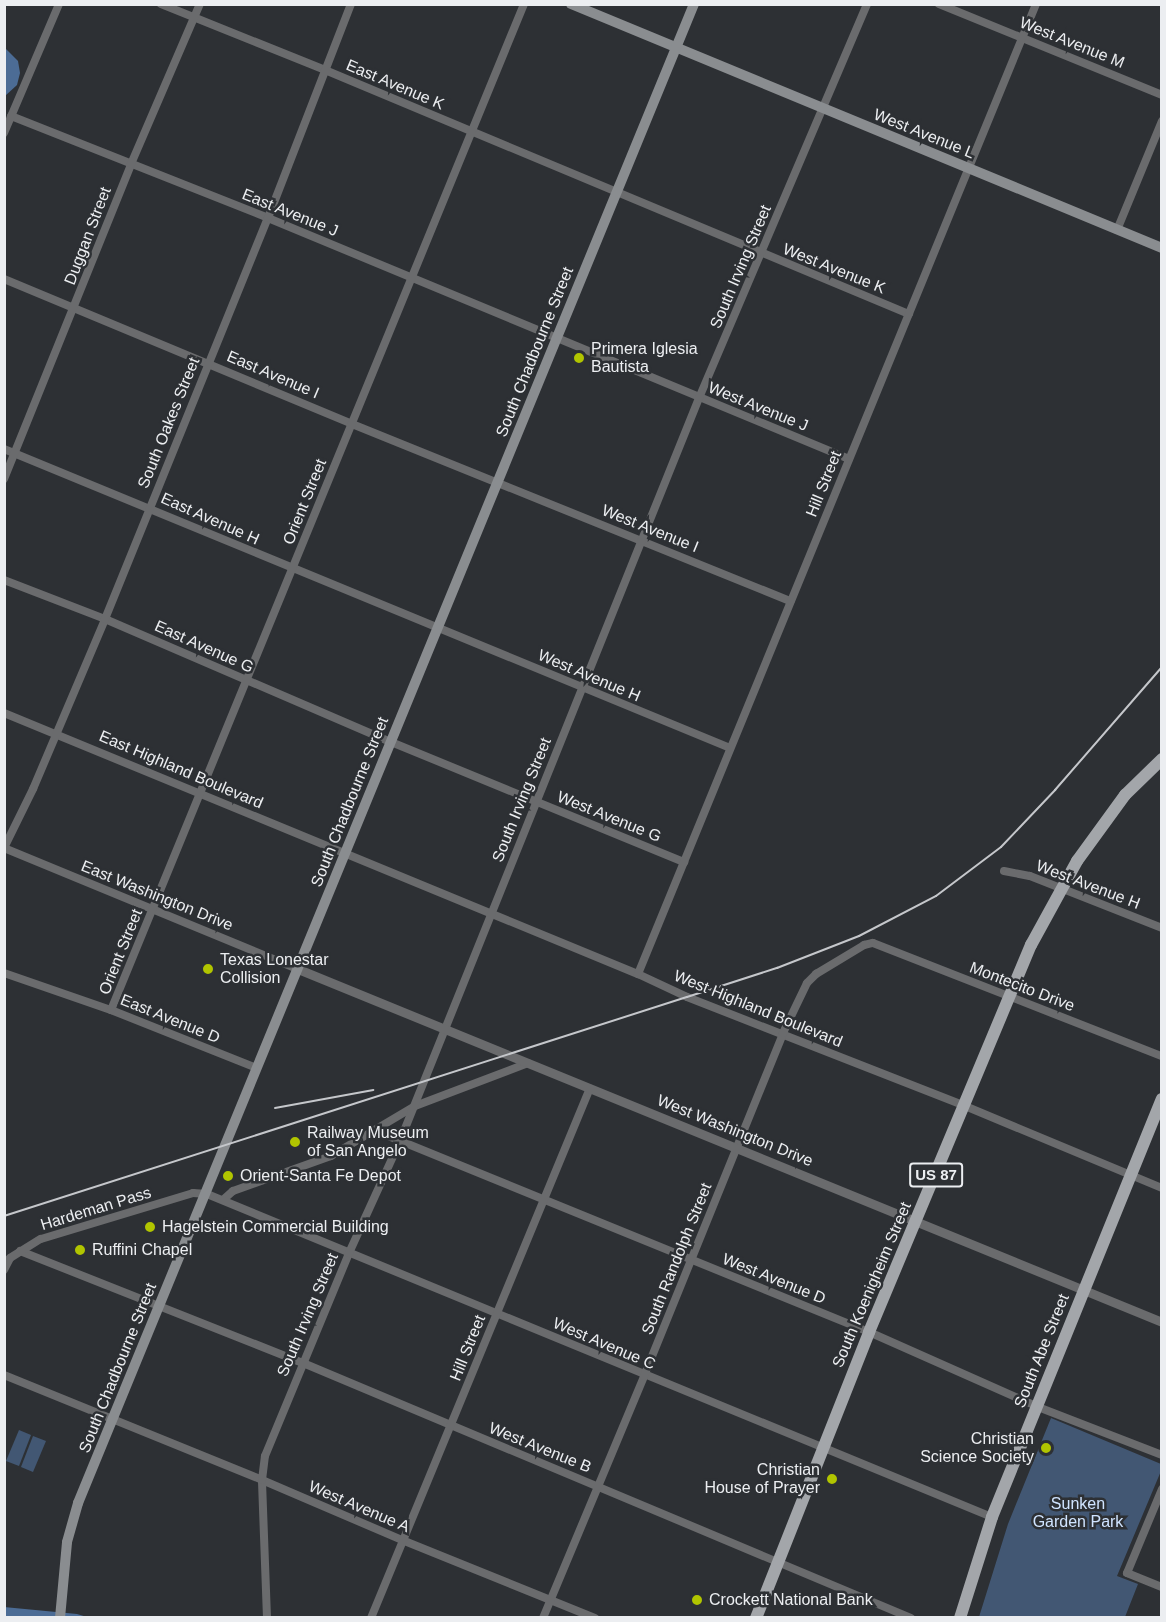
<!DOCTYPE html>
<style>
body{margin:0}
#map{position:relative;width:1166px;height:1622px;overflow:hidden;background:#2d3034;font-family:Helvetica,sans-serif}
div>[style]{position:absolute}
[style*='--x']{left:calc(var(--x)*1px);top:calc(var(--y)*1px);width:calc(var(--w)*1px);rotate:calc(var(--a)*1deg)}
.green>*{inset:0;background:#425773}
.water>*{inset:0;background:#4c6c95}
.minor>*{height:8px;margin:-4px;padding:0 4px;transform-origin:4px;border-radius:4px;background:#6a6b6d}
.tertiary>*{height:9px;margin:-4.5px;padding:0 4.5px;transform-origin:4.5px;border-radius:4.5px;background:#6a6b6d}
.secondary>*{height:10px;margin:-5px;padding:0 5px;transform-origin:5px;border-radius:5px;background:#8a8d90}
.primary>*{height:12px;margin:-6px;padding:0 6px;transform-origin:6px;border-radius:6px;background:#a3a6aa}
.rail>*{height:2px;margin:-1px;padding:0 1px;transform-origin:1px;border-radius:1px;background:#c5c7cb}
.dots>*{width:16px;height:16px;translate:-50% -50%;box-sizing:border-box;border:3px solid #2d3034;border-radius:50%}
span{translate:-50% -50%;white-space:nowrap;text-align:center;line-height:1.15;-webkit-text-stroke:5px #2d3034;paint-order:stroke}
.shield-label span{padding:2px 4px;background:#2d3034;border:2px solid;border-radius:4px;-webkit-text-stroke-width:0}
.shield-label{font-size:15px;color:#eceef1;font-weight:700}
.street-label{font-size:16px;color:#eceef1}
.poi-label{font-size:16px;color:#eceef1}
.left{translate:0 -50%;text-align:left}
.right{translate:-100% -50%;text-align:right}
.park-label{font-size:16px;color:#d0e4ff}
.frame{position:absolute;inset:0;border:6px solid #eceef1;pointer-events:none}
</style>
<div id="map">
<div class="green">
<div style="clip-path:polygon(1051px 1418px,1161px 1464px,1161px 1471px,1117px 1576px,1138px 1584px,1125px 1617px,979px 1617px,1008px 1524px)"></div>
<div style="clip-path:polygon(19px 1430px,31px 1435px,19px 1466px,6px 1461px)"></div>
<div style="clip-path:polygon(33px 1436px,46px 1441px,33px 1472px,21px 1467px)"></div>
</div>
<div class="water">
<div style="clip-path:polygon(5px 48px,18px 61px,20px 73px,17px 85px,5px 96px)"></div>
<div style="clip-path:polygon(4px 1607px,77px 1614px,87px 1617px,5px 1617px)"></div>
</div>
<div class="minor">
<div style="--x:161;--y:4;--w:177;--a:21.9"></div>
<div style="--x:325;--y:70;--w:633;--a:22.68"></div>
<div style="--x:939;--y:4;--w:241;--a:22.2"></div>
<div style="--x:11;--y:116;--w:277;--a:21.6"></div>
<div style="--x:268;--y:218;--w:629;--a:22.53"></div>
<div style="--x:4;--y:133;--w:140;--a:-66.9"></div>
<div style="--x:1117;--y:230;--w:118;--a:-67.6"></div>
<div style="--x:4;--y:279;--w:377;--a:22.6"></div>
<div style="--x:352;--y:424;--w:473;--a:22"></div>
<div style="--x:4;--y:449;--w:785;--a:22.38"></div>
<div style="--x:4;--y:479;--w:340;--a:-68"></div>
<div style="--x:131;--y:164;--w:174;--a:-66.7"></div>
<div style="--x:4;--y:580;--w:108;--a:21.1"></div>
<div style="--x:105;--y:619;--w:311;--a:23.3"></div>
<div style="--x:391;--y:742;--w:317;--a:22.3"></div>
<div style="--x:4;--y:713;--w:686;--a:22.38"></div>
<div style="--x:638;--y:974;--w:54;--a:25.1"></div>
<div style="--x:687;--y:997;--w:299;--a:21.4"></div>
<div style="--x:965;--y:1106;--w:213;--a:22.6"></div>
<div style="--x:4;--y:848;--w:66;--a:-63.8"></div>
<div style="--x:33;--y:789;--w:185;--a:-67"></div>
<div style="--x:105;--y:619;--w:433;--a:-67.9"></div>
<div style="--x:268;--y:218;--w:230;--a:-68.8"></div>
<div style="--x:4;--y:848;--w:318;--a:22.4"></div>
<div style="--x:1004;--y:871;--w:26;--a:11"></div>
<div style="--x:1030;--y:876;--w:142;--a:21.5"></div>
<div style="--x:4;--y:973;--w:113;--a:19.1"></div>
<div style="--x:111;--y:1010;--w:157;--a:21.7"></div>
<div style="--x:638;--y:974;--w:1048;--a:-67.69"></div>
<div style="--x:111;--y:1010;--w:1087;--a:-67.68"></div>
<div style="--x:376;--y:1131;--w:532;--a:22.18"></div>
<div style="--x:869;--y:1332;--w:185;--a:23.9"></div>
<div style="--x:1038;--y:1407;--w:133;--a:21.2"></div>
<div style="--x:224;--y:1199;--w:12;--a:-42"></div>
<div style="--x:233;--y:1191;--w:104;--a:-19.7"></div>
<div style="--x:331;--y:1156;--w:98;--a:-30.8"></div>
<div style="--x:415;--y:1106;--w:121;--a:-20.8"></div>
<div style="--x:20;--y:1251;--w:304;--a:21.6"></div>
<div style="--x:303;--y:1363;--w:659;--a:22.75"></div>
<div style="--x:4;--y:1270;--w:13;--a:-63"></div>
<div style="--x:10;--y:1258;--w:36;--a:-32"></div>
<div style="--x:41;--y:1239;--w:159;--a:-16.8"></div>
<div style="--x:193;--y:1193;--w:14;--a:4"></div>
<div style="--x:207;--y:1194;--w:849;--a:22.37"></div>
<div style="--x:4;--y:1375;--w:279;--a:22.1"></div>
<div style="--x:262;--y:1480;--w:152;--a:23.2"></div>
<div style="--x:402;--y:1540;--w:208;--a:22"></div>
<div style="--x:1162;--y:1489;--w:91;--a:112.6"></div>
<div style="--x:1127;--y:1573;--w:38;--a:22"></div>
<div style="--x:267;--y:1618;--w:138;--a:-92.1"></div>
<div style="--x:262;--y:1480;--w:24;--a:-83"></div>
<div style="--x:265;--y:1456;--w:220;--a:-67.5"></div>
<div style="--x:349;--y:1253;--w:123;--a:-65.5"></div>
<div style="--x:400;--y:1141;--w:801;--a:-68.08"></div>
<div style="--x:699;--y:398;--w:428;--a:-66.9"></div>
<div style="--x:371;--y:1618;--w:573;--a:-67.55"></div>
<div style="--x:543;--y:1618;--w:262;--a:-67.3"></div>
<div style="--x:644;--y:1376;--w:370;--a:-67.9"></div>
<div style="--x:783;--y:1033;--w:55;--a:-64.4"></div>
<div style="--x:807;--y:983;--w:13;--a:-45"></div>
<div style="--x:816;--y:974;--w:56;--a:-31.1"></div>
<div style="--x:864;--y:945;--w:9;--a:-13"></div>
<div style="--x:873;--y:943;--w:310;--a:21.4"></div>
</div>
<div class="tertiary">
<div style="--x:298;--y:969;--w:933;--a:22.22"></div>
</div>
<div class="secondary">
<div style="--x:571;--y:4;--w:639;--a:22.43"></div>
<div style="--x:60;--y:1618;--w:76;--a:-84.7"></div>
<div style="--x:67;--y:1542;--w:41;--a:-74.2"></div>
<div style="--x:78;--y:1503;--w:1621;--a:-67.66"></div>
</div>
<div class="primary">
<div style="--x:756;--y:1618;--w:308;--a:-68.4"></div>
<div style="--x:869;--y:1332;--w:420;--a:-67.3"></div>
<div style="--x:1031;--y:945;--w:96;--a:-61.3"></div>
<div style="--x:1077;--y:861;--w:82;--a:-54"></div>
<div style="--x:1125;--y:795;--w:52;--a:-44.2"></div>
<div style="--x:960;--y:1618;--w:106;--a:-72.4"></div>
<div style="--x:992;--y:1517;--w:451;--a:-67.9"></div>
</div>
<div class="rail">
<div style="--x:275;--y:1108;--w:100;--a:-10.4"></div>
<div style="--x:4;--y:1216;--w:717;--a:-17.78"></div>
<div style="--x:687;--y:997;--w:95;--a:-17.9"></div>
<div style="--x:777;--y:968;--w:88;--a:-21.3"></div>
<div style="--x:859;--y:936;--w:87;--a:-27.5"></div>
<div style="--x:936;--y:896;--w:81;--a:-37"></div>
<div style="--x:1001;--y:847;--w:79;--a:-46.5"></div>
<div style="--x:1055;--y:790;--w:163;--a:-49"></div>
</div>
<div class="dots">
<div style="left:579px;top:358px;background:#b1c500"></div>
<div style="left:208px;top:969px;background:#b1c500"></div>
<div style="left:295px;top:1142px;background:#b1c500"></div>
<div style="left:228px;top:1176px;background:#b1c500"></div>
<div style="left:150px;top:1227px;background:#b1c500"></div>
<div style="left:80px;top:1250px;background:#b1c500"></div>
<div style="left:1046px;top:1448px;background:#b1c500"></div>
<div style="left:832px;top:1479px;background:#b1c500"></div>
<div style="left:697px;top:1600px;background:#b1c500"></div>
</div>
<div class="shield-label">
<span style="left:936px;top:1175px">US 87</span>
</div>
<div class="street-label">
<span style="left:1072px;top:43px;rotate:22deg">West Avenue M</span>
<span style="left:395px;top:85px;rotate:23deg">East Avenue K</span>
<span style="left:924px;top:134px;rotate:22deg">West Avenue L</span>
<span style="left:290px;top:213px;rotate:22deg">East Avenue J</span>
<span style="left:88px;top:236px;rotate:-69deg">Duggan Street</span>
<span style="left:741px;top:267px;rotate:-67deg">South Irving Street</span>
<span style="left:834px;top:269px;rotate:22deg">West Avenue K</span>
<span style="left:535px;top:352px;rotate:-68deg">South Chadbourne Street</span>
<span style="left:273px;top:375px;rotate:23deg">East Avenue I</span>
<span style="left:758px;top:407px;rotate:22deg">West Avenue J</span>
<span style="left:169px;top:423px;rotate:-68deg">South Oakes Street</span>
<span style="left:824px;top:484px;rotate:-68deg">Hill Street</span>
<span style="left:305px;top:502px;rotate:-68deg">Orient Street</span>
<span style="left:210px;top:519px;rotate:24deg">East Avenue H</span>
<span style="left:650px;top:529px;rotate:22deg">West Avenue I</span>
<span style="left:204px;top:647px;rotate:24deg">East Avenue G</span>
<span style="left:589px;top:676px;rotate:23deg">West Avenue H</span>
<span style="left:181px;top:770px;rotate:23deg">East Highland Boulevard</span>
<span style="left:522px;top:800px;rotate:-68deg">South Irving Street</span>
<span style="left:350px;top:802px;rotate:-68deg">South Chadbourne Street</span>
<span style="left:609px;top:817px;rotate:22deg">West Avenue G</span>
<span style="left:1088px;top:885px;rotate:21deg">West Avenue H</span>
<span style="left:157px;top:896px;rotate:22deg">East Washington Drive</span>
<span style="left:121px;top:952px;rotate:-68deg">Orient Street</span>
<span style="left:1022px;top:987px;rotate:21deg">Montecito Drive</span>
<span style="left:758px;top:1009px;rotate:22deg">West Highland Boulevard</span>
<span style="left:170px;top:1019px;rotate:22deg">East Avenue D</span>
<span style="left:735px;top:1131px;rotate:22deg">West Washington Drive</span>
<span style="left:96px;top:1209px;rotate:-17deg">Hardeman Pass</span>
<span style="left:677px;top:1259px;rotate:-68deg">South Randolph Street</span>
<span style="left:774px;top:1279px;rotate:22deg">West Avenue D</span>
<span style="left:872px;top:1285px;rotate:-67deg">South Koenigheim Street</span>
<span style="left:308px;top:1315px;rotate:-67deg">South Irving Street</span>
<span style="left:604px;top:1344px;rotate:23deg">West Avenue C</span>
<span style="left:468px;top:1348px;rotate:-68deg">Hill Street</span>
<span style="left:1042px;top:1351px;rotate:-68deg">South Abe Street</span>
<span style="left:118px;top:1368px;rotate:-68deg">South Chadbourne Street</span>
<span style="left:540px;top:1448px;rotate:22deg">West Avenue B</span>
<span style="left:359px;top:1507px;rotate:23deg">West Avenue A</span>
</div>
<div class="poi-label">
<span class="left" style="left:591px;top:358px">Primera Iglesia<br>Bautista</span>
<span class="left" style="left:220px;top:969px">Texas Lonestar<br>Collision</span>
<span class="left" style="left:307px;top:1142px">Railway Museum<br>of San Angelo</span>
<span class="left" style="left:240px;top:1176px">Orient-Santa Fe Depot</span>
<span class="left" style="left:162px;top:1227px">Hagelstein Commercial Building</span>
<span class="left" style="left:92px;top:1250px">Ruffini Chapel</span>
<span class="right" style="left:1034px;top:1448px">Christian<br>Science Society</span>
<span class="right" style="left:820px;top:1479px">Christian<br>House of Prayer</span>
<span class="left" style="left:709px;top:1600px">Crockett National Bank</span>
</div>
<div class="park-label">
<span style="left:1078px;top:1513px">Sunken<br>Garden Park</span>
</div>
<div class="frame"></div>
</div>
